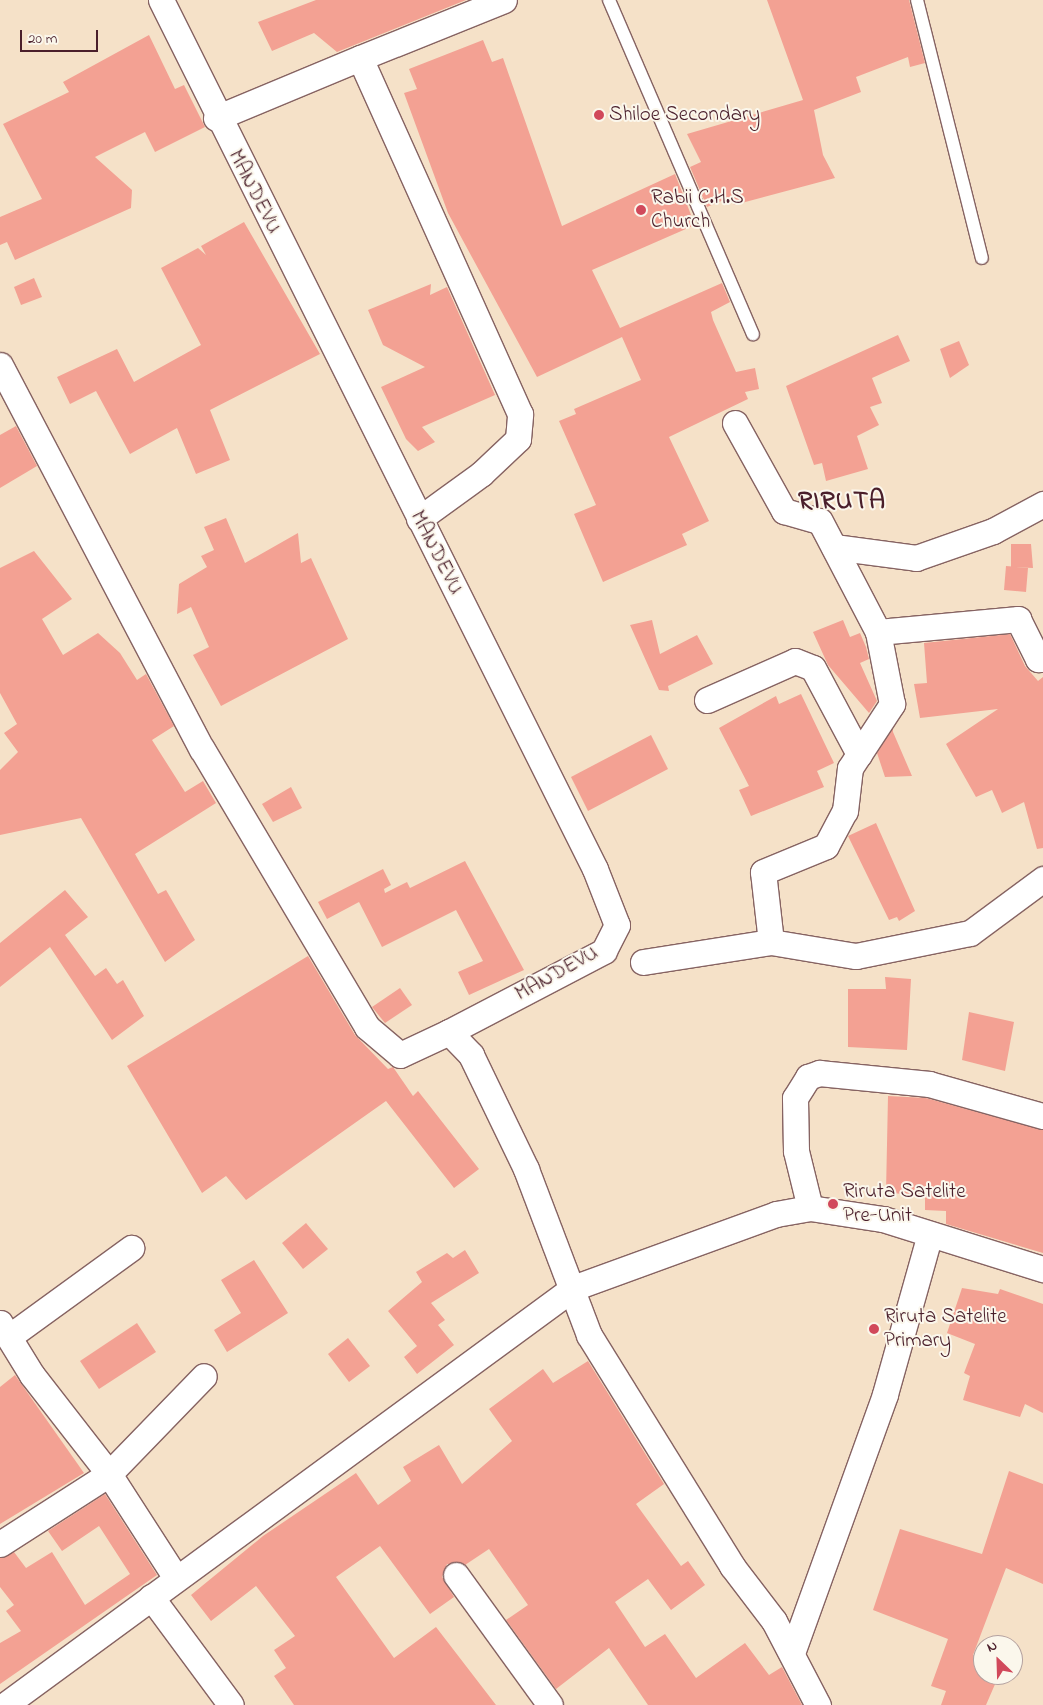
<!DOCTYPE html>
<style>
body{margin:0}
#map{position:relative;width:1043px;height:1705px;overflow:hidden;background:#f5e1c8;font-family:"Indie Flower",sans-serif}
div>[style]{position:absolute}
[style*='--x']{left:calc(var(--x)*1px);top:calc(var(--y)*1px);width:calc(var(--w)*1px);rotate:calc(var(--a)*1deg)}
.building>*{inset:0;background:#f3a193}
.roads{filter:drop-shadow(1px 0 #866362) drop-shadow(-1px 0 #866362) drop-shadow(0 1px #866362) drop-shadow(0 -1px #866362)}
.lane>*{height:12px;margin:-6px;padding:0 6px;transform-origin:6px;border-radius:6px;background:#fff}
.street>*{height:25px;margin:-12.5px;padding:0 12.5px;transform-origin:12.5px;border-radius:12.5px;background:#fff}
.dots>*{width:14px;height:14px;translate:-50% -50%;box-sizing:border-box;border:2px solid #fbf7ec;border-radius:50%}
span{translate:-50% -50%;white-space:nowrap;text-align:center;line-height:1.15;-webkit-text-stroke:4px #fbf7ec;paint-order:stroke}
.poi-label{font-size:21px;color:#4a1f2b}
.left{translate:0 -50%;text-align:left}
.street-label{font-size:21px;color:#4a1f2b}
.district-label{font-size:26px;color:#4a1f2b;font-weight:700;letter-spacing:1px}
.north{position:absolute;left:973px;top:1635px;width:50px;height:50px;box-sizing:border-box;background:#fbf7ec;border:1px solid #b4a19f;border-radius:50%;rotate:336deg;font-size:14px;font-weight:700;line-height:20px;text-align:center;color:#4a1f2b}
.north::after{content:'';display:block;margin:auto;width:18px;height:22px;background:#d1495b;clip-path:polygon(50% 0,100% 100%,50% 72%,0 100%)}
.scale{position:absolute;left:20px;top:30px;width:78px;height:22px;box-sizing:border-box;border:2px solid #4a1f2b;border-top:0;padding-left:6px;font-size:15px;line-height:18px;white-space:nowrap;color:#4a1f2b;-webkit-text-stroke:4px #fbf7ec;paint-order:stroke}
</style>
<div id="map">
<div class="building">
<div style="clip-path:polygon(316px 0,466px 0,337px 52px,314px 33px,272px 51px,258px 22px)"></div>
<div style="clip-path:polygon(767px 0,909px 0,925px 63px,910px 67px,908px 57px,856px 77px,861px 92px,814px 110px,823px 155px,835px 178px,734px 205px,731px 197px,707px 207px,690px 167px,701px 162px,687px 134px,803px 100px)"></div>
<div style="clip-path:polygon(149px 35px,175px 89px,184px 85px,205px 127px,155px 152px,145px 132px,95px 157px,132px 190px,131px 208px,15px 260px,7px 242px,0 245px,0 217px,42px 199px,3px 124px,69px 92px,63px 82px)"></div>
<div style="clip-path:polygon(483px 40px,492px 62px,503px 58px,562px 226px,675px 174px,695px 225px,592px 270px,620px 328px,722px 283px,730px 302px,711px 312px,713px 320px,736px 372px,755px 368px,759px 389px,745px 392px,748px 399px,669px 437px,709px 521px,682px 534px,687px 545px,603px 582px,574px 514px,596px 505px,559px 421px,576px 414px,574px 409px,641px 380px,622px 337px,537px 377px,448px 213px,404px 93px,417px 89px,409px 69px)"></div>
<div style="clip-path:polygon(244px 222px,320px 354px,210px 410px,230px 460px,196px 474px,177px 428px,130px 454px,96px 391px,70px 404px,57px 377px,117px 349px,134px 382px,201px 345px,161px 268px,198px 248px,206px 255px,201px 246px)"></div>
<div style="clip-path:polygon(34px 278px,42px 297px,21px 305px,14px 287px)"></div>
<div style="clip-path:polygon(431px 284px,430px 295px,447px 287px,495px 395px,422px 427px,435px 442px,418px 451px,406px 439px,381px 387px,425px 367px,383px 345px,368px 310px)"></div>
<div style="clip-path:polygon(898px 335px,910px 361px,872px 378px,882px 403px,870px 407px,879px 425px,857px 436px,868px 469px,826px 481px,822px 463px,814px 465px,786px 386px)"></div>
<div style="clip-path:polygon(959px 341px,969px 365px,950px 378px,940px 349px)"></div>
<div style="clip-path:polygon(16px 426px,37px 466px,0 488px,0 435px)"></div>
<div style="clip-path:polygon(226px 518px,245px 563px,298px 533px,301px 563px,311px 558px,348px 639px,221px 706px,193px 655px,209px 647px,191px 607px,177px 614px,179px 584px,207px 567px,201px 556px,214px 550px,204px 527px)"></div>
<div style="clip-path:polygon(1011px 544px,1031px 544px,1033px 568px,1011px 567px)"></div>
<div style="clip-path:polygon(34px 551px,72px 599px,42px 619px,63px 655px,98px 633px,120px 653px,137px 680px,146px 674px,174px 726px,152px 740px,185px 792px,203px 781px,216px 803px,135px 854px,158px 894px,166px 890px,195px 940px,165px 962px,81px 818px,0 835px,0 770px,18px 752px,4px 733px,17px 724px,0 693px,0 568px)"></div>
<div style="clip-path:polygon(1006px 566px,1028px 568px,1026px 592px,1004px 590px)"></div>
<div style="clip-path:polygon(652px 620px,660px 654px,697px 635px,713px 664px,668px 686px,669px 691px,659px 690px,630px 625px)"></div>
<div style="clip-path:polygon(843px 620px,850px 637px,860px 633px,866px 647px,869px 659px,860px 663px,877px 701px,869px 713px,828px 665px,813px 632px)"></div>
<div style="clip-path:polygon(1010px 634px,1025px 666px,1038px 681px,1043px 677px,1043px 848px,1037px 849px,1024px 802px,1002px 813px,992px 790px,976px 797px,946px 744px,998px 709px,920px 718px,914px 684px,927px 683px,924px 643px)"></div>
<div style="clip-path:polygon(801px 694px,834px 763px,817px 771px,824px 787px,751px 816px,739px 790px,749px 786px,719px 728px,776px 696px,779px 704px)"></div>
<div style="clip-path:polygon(893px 728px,893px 732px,912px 776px,885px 777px,877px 753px)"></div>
<div style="clip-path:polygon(651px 735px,668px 769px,588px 811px,571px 777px)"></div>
<div style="clip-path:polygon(291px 787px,302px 808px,273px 822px,262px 804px)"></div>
<div style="clip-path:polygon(876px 823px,915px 911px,899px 921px,897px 917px,889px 920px,848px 836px)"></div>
<div style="clip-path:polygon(465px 861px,524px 970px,469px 995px,458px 972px,483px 961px,456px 910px,382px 947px,359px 902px,327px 919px,318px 902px,383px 869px,391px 885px,384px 889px,385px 893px,407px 882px,410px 888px)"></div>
<div style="clip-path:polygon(65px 890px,88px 917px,65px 935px,95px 976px,106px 968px,117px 984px,123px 980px,144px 1016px,112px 1040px,50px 947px,0 987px,0 943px)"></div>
<div style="clip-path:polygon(308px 956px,355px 1035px,388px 1069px,393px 1067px,413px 1096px,418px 1091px,479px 1169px,454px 1188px,386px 1101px,246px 1200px,226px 1176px,202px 1193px,127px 1066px)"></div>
<div style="clip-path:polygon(885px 977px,911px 979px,907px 1050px,848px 1047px,848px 989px,886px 989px)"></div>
<div style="clip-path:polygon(400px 988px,412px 1005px,385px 1023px,372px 1007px)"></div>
<div style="clip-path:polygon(969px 1012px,1014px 1022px,1005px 1071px,962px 1060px)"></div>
<div style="clip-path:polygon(888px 1096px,926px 1098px,1043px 1130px,1043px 1253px,946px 1224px,946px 1211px,925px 1210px,925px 1197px,886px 1192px)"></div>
<div style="clip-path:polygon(306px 1223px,328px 1249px,303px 1269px,282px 1243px)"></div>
<div style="clip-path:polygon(465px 1250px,479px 1273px,431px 1303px,445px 1320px,438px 1325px,454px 1345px,417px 1374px,404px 1357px,417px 1346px,388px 1311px,422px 1282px,416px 1272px,447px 1253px,453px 1258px)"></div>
<div style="clip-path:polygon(254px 1260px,288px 1313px,227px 1352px,214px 1330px,241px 1313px,221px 1280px)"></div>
<div style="clip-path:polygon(962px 1288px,998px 1294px,1000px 1289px,1043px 1304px,1043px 1413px,1025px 1404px,1020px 1417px,963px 1400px,970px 1376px,964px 1373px,975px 1344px,947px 1333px)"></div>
<div style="clip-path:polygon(137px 1323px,156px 1352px,99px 1389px,80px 1361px)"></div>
<div style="clip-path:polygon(348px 1338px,370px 1366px,349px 1382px,328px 1354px)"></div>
<div style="clip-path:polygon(588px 1361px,664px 1484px,636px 1504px,681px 1566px,688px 1561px,705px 1585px,671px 1610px,648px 1579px,615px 1602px,645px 1647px,665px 1634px,696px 1678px,745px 1643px,769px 1675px,782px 1667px,802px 1705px,648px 1705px,609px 1648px,556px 1689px,506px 1620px,528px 1605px,489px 1549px,465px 1565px,447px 1564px,442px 1577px,454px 1597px,430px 1614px,380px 1546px,336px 1577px,394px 1658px,436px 1627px,496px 1705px,294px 1705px,274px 1676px,286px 1668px,274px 1650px,295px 1636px,256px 1586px,211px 1621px,191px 1595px,263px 1536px,356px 1473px,378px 1505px,411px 1481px,403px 1467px,439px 1445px,462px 1484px,512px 1441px,489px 1409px,543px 1369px,553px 1383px)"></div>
<div style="clip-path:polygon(15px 1375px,84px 1473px,0 1524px,0 1387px)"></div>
<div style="clip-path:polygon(1009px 1471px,1043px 1484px,1043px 1584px,1006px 1568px,973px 1655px,983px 1659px,983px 1675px,999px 1675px,986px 1705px,941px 1705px,946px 1691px,931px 1686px,948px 1639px,873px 1610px,900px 1529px,982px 1554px)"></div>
<div style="clip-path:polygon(105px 1494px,157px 1575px,0 1684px,0 1643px,21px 1631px,6px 1611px,14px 1605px,0 1587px,0 1558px,14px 1552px,26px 1568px,52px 1552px,85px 1605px,130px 1574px,99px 1526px,62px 1551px,48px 1531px)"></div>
</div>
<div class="roads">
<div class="lane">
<div style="--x:609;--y:0;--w:364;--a:66.7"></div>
<div style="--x:917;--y:0;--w:266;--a:75.9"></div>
</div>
<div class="street">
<div style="--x:161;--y:0;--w:971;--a:63.46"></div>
<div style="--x:595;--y:869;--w:60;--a:68.6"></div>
<div style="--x:617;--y:925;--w:29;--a:117"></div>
<div style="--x:604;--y:951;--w:175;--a:152.4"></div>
<div style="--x:216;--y:118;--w:156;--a:-22.6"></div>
<div style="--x:0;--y:365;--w:434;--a:62.3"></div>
<div style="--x:202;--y:749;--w:323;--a:59.3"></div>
<div style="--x:367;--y:1027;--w:43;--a:40.3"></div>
<div style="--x:400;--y:1055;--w:54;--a:-25.1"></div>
<div style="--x:449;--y:1032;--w:32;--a:46"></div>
<div style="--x:471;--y:1055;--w:127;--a:64.2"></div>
<div style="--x:526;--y:1169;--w:178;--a:69.2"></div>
<div style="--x:589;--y:1335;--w:272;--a:58.2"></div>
<div style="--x:732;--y:1566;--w:69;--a:52.6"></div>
<div style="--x:774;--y:1621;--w:95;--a:62.4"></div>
<div style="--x:735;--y:423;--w:101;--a:60.9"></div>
<div style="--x:784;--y:511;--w:37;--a:16"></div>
<div style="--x:820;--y:521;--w:125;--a:62.4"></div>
<div style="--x:878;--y:632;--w:141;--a:-5.3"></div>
<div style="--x:1018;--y:619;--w:45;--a:63.4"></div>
<div style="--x:1038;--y:659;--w:5;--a:0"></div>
<div style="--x:419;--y:519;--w:77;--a:-36"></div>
<div style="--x:481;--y:474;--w:51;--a:-43.4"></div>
<div style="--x:518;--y:439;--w:25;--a:-85"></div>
<div style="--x:520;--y:414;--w:390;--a:-114.2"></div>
<div style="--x:360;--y:58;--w:155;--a:-21.9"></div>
<div style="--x:834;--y:547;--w:83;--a:7.6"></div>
<div style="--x:916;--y:558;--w:82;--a:-19.3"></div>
<div style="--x:993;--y:531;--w:57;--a:-28.4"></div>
<div style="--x:707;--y:700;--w:96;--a:-23.9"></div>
<div style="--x:795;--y:661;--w:19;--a:21"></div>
<div style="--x:813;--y:668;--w:98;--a:61.9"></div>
<div style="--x:771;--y:942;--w:86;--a:9.4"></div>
<div style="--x:856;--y:956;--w:116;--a:-11.4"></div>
<div style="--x:970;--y:933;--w:91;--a:-36.5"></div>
<div style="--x:643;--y:962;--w:130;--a:-8.9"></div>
<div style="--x:771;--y:942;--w:70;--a:-96.5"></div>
<div style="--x:763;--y:872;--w:68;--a:-22.4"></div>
<div style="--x:826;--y:846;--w:40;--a:-62"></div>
<div style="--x:845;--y:811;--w:43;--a:-83.4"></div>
<div style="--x:850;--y:768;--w:77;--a:-56.7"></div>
<div style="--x:892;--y:704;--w:73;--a:-101"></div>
<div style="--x:810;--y:1208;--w:59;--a:-103.8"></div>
<div style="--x:796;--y:1151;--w:53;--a:-91.1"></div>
<div style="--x:795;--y:1098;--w:25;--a:-58"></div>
<div style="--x:808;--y:1077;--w:12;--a:-20"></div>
<div style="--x:819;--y:1073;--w:111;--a:5.7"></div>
<div style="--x:929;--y:1084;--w:118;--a:15.7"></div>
<div style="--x:0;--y:1323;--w:61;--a:58.4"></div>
<div style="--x:32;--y:1375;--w:125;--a:52.1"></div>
<div style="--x:109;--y:1474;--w:124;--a:57.2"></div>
<div style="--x:10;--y:1336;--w:150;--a:-36"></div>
<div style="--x:0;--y:1544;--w:130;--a:-32.7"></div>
<div style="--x:109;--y:1474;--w:136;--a:-45.9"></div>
<div style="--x:456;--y:1575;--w:160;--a:54.1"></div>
<div style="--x:151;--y:1597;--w:134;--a:53.5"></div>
<div style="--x:792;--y:1653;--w:275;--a:-70.2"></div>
<div style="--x:885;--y:1394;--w:166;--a:-74.3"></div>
<div style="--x:5;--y:1705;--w:705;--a:-36.28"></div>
<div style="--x:573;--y:1288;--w:216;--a:-20"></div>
<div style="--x:776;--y:1214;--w:35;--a:-10"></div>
<div style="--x:810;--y:1208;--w:74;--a:8.6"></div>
<div style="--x:883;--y:1219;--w:168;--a:17.4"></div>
</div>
</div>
<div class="dots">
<div style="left:599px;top:115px;background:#d1495b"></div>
<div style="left:641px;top:210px;background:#d1495b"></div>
<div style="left:833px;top:1204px;background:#d1495b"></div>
<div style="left:874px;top:1329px;background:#d1495b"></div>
</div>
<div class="poi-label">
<span class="left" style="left:609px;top:115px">Shiloe Secondary</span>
<span class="left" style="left:651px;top:210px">Rabii C.H.S<br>Church</span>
<span class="left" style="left:843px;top:1204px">Riruta Satelite<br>Pre-Unit</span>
<span class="left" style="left:884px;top:1329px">Riruta Satelite<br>Primary</span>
</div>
<div class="street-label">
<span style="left:254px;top:192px;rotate:63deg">MANDEVU</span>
<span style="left:436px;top:553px;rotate:63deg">MANDEVU</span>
<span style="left:557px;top:974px;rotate:-29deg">MANDEVU</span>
</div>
<div class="district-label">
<span style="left:842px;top:503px">RIRUTA</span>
</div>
<div class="north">N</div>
<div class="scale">20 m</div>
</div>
